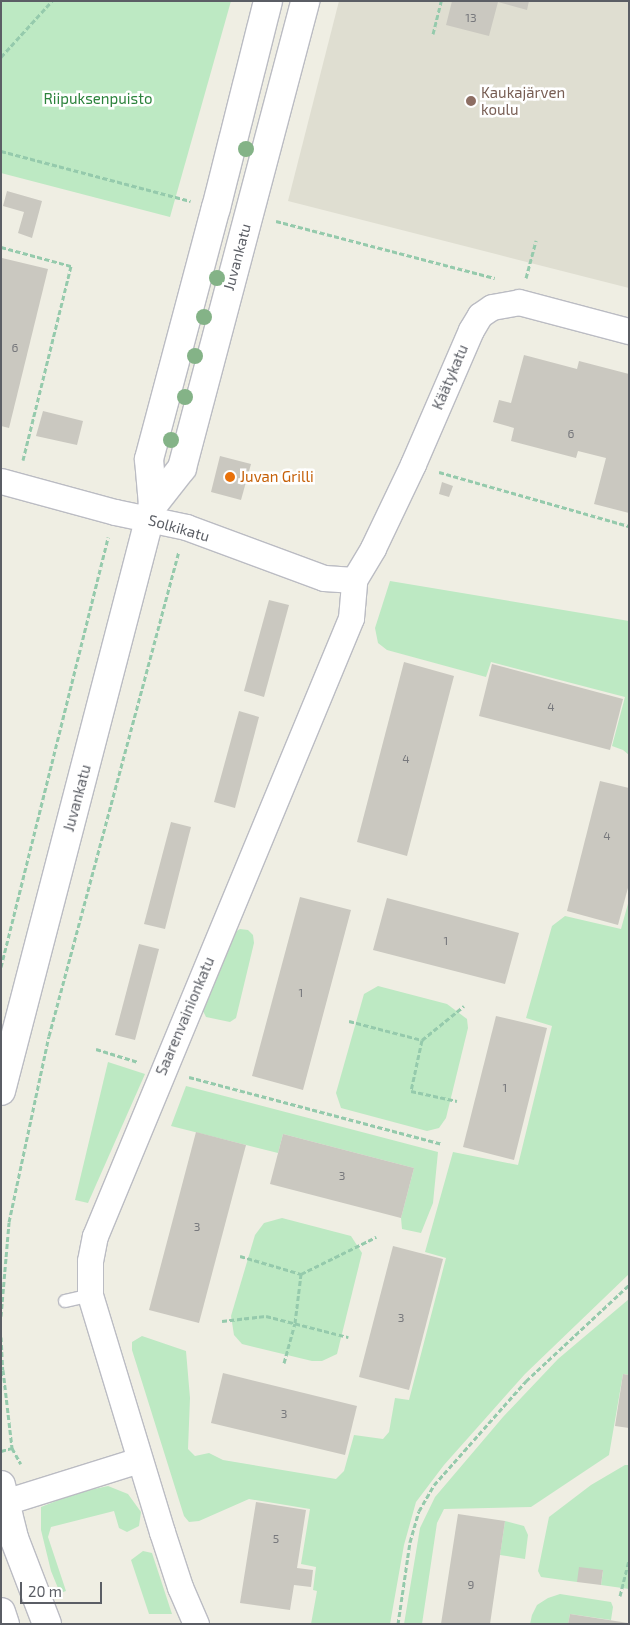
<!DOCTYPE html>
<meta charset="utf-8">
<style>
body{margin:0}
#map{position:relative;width:630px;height:1625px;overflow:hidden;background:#efeee3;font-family:"Exo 2",sans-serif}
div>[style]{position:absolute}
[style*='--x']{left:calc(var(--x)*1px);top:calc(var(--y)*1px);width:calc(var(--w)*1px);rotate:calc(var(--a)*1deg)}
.education>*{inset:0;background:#dfded1}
.green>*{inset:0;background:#bde9c3}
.building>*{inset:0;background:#cac8c0}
.path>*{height:3px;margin-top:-1.5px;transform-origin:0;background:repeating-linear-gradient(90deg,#95caac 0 5px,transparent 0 7.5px)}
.roads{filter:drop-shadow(1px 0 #bbbcc3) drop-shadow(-1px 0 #bbbcc3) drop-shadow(0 1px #bbbcc3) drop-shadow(0 -1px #bbbcc3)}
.service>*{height:12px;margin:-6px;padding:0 6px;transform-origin:6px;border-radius:6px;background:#fff}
.minor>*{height:25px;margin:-12.5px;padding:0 12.5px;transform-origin:12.5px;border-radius:12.5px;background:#fff}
.secondary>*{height:28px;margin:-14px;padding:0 14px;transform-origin:14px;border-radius:14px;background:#fff}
.trees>*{width:16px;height:16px;margin:-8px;border-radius:50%;background:#84b387}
.dots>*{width:14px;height:14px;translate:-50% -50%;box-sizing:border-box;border:2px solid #fff;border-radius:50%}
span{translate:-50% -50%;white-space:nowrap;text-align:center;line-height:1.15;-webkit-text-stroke:5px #fff;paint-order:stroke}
.number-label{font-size:12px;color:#77787c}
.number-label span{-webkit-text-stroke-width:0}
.education-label{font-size:15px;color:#785e54}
.left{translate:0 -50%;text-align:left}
.park-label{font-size:15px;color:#2c833c}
.street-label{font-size:15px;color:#5b5e65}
.food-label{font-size:15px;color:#c56008}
.frame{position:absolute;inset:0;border:2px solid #5b5e65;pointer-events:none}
.scale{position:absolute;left:20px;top:1582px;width:82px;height:22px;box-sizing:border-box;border:2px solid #5b5e65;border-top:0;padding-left:6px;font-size:15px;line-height:18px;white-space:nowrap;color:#5b5e65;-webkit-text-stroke:4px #fff;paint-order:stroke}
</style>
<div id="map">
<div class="education">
<div style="clip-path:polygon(339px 1px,629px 1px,629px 288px,288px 201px)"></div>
</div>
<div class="green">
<div style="clip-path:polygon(1px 1px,231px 1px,170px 217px,1px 173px)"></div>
<div style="clip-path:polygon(390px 581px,629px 621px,629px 755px,623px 750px,612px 746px,625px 697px,491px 662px,486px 677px,387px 650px,378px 643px,375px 628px)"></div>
<div style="clip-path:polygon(629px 900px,629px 1274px,525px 1374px,444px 1465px,416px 1502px,404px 1545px,390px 1624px,311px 1624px,317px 1591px,313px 1590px,316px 1567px,301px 1564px,310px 1509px,249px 1499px,199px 1521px,189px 1522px,184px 1516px,132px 1350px,132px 1342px,142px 1336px,186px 1351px,190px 1398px,188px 1449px,195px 1456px,209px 1453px,223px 1460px,336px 1479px,344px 1471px,354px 1435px,383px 1439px,389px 1432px,395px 1398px,409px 1400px,446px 1258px,425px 1252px,453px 1152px,518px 1165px,552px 1026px,526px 1018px,552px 926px,565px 916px,621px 929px)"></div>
<div style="clip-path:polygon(240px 929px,248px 930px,253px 935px,254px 943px,236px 1018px,230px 1022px,206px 1017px,202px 1009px,233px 933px)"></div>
<div style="clip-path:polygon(378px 986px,447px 1004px,467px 1019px,468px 1028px,446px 1118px,439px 1128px,427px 1131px,341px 1108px,336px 1093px,364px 994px)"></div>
<div style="clip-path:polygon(108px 1062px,145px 1074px,88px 1203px,75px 1200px)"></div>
<div style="clip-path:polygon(186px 1086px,438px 1152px,433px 1203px,421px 1233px,402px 1229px,401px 1218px,414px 1168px,283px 1134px,278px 1153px,171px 1126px)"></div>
<div style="clip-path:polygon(282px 1218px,351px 1236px,362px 1253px,337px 1354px,322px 1361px,312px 1361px,242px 1344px,234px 1335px,231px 1316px,255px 1235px,264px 1223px)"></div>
<div style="clip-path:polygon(629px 1299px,629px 1375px,623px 1374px,609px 1455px,531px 1507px,444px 1509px,437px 1523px,422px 1624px,404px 1624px,420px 1528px,435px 1497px,503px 1417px,558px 1359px)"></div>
<div style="clip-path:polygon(625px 1465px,629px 1465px,629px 1589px,601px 1585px,603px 1571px,577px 1582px,541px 1577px,538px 1571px,549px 1517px,591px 1485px)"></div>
<div style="clip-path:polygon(108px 1486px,128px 1494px,141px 1512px,139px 1526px,127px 1532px,119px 1528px,114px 1511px,51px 1527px,48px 1537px,66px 1591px,60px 1593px,51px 1571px,41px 1530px,41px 1507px,76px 1493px)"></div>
<div style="clip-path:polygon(505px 1521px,524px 1526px,528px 1535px,525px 1559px,500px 1555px)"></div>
<div style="clip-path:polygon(143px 1551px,152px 1553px,172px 1614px,149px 1614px,131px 1560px)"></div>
<div style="clip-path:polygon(560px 1594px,611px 1602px,613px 1607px,611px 1620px,570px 1614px,568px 1624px,530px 1624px,532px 1615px,537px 1605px,548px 1598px)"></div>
</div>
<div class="building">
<div style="clip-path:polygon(452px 1px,529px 1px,527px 10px,498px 2px,489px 36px,446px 25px)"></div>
<div style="clip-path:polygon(7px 191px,42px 201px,32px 238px,18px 233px,24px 212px,3px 206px)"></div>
<div style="clip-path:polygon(2px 258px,48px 269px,9px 428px,1px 426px)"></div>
<div style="clip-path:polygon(524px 355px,577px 369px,579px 361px,629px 374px,629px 513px,594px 504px,606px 458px,578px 451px,576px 458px,511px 441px,514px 428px,493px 422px,499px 400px,511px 403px)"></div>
<div style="clip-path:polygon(43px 411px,83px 421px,77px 445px,36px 436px)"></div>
<div style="clip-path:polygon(220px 456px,251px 464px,241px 500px,211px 492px)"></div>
<div style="clip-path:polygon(442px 482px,453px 486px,449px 497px,439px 494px)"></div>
<div style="clip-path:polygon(269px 600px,289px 605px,264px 697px,244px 691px)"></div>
<div style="clip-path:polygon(404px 662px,454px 676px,407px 856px,357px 842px)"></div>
<div style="clip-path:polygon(492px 664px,623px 699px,610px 750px,479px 716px)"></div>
<div style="clip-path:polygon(239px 711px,259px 717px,235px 808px,214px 802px)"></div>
<div style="clip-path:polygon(600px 781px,629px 788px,629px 884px,618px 925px,567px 911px)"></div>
<div style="clip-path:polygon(171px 822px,191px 827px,165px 929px,144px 924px)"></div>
<div style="clip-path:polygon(300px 897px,351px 910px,303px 1090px,252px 1076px)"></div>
<div style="clip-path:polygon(387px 898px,519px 933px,505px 984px,373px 950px)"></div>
<div style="clip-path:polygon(139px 944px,159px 949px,135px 1040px,115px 1035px)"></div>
<div style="clip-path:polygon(496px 1016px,547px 1028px,514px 1160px,463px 1147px)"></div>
<div style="clip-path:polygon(196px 1132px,246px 1145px,199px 1323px,149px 1310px)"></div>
<div style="clip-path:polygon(283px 1134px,414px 1168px,401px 1218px,270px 1184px)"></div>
<div style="clip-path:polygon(393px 1246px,443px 1259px,409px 1390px,359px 1377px)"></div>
<div style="clip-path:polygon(223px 1373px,357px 1406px,345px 1455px,211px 1423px)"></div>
<div style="clip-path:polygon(623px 1374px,629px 1375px,629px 1428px,615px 1426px)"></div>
<div style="clip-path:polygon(256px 1502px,306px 1510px,297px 1568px,313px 1570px,311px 1587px,294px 1585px,290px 1610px,240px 1603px)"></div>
<div style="clip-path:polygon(458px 1514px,505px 1521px,490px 1624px,441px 1624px)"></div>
<div style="clip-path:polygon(579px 1567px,603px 1570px,601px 1585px,577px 1582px)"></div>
<div style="clip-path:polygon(570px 1614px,628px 1623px,628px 1624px,568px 1624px)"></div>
</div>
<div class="path">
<div style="--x:433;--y:34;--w:34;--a:-76"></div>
<div style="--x:1;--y:57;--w:76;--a:-47.7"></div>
<div style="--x:1;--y:151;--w:196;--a:14.8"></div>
<div style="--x:276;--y:221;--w:226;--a:14.6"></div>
<div style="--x:1;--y:247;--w:73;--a:15.2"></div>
<div style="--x:71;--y:266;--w:200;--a:103.9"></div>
<div style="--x:526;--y:278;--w:39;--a:-75"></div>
<div style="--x:439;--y:472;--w:198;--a:15.9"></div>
<div style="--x:1;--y:967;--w:443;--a:-76"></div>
<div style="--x:349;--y:1021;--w:75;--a:14.6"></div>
<div style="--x:422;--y:1040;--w:54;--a:-39"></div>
<div style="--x:422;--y:1040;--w:52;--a:102.2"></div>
<div style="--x:411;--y:1091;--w:47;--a:12.3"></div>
<div style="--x:96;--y:1049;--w:44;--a:17.2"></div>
<div style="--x:189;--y:1077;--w:262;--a:14.8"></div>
<div style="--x:240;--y:1256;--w:64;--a:16.4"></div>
<div style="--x:301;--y:1274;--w:84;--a:-26.3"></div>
<div style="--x:1;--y:1316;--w:94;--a:-85.1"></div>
<div style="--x:9;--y:1222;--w:190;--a:-77.9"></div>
<div style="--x:49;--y:1036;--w:502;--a:-75"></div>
<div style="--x:222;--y:1321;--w:44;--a:-6.5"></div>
<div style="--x:266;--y:1316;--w:85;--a:14.4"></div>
<div style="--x:1;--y:1337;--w:33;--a:87"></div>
<div style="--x:3;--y:1370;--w:79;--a:83.4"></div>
<div style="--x:12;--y:1448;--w:18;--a:61"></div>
<div style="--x:284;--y:1363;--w:41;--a:-74.6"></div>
<div style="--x:295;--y:1323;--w:49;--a:-83"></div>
<div style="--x:1;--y:1451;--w:11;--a:-15"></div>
<div style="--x:620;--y:1596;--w:36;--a:-76"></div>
<div style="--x:398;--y:1624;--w:83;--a:-81.7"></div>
<div style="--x:410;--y:1542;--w:32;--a:-74"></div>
<div style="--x:419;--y:1511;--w:30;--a:-60"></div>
<div style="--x:434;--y:1485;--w:139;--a:-48.5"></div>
<div style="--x:526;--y:1381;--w:141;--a:-43"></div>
</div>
<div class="roads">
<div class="service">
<div style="--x:65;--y:1301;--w:26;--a:-13"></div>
</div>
<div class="minor">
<div style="--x:1;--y:481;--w:118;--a:15.2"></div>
<div style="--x:115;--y:512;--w:73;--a:11.9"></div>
<div style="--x:186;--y:527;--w:147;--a:20.3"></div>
<div style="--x:324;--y:578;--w:30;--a:4"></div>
<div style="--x:5;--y:1502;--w:140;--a:-17.4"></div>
<div style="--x:196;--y:1624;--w:40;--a:-113.4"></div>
<div style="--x:180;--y:1587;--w:58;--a:-108.1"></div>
<div style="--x:162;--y:1532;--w:248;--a:-106.9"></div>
<div style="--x:90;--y:1295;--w:34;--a:-90"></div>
<div style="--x:90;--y:1261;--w:25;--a:-79"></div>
<div style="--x:95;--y:1236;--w:669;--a:-67.5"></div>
<div style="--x:351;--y:618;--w:38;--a:-85"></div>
<div style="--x:354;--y:580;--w:37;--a:-59"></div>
<div style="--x:373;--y:548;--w:93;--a:-64.5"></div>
<div style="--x:413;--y:464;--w:146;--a:-66.6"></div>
<div style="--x:471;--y:330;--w:17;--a:-59"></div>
<div style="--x:480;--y:315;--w:14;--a:-34"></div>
<div style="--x:492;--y:307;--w:27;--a:-10"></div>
<div style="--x:519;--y:302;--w:114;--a:14.8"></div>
</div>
<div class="secondary">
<div style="--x:153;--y:505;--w:47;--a:-51.9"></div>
<div style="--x:182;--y:468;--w:483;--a:-75.2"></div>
<div style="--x:1;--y:1091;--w:605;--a:-75.46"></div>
<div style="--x:153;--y:505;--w:46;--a:-95"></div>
<div style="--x:149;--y:459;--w:260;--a:-75.1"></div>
<div style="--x:216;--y:208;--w:213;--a:-75.9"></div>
<div style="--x:1;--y:1485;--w:55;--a:76.2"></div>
<div style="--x:14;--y:1538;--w:92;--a:69"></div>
<div style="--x:1;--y:1612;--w:13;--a:72"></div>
</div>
</div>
<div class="trees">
<div style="left:246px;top:149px"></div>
<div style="left:217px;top:278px"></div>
<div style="left:204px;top:317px"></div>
<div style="left:195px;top:356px"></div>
<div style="left:185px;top:397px"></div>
<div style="left:171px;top:440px"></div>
</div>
<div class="dots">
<div style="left:471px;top:101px;background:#8d6e63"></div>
<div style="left:230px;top:477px;background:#e8710a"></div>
</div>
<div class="number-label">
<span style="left:471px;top:18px">13</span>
<span style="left:15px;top:348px">6</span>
<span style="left:571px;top:434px">6</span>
<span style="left:551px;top:707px">4</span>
<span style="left:406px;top:759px">4</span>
<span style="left:607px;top:836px">4</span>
<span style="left:446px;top:941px">1</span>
<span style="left:301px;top:993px">1</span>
<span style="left:505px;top:1088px">1</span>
<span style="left:342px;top:1176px">3</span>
<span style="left:197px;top:1227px">3</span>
<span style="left:401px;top:1318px">3</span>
<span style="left:284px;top:1414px">3</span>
<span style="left:276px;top:1539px">5</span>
<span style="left:471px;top:1585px">9</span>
</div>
<div class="education-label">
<span class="left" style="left:481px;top:101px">Kaukajärven<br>koulu</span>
</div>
<div class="park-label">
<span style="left:98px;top:99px">Riipuksenpuisto</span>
</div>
<div class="street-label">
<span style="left:237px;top:257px;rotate:-75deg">Juvankatu</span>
<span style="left:450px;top:377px;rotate:-67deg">Käätykatu</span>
<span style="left:179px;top:528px;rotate:16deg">Solkikatu</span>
<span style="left:77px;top:798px;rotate:-75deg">Juvankatu</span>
<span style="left:185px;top:1016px;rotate:-67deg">Saarenvainionkatu</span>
</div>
<div class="food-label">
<span class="left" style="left:240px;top:477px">Juvan Grilli</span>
</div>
<div class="frame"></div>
<div class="scale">20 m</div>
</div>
